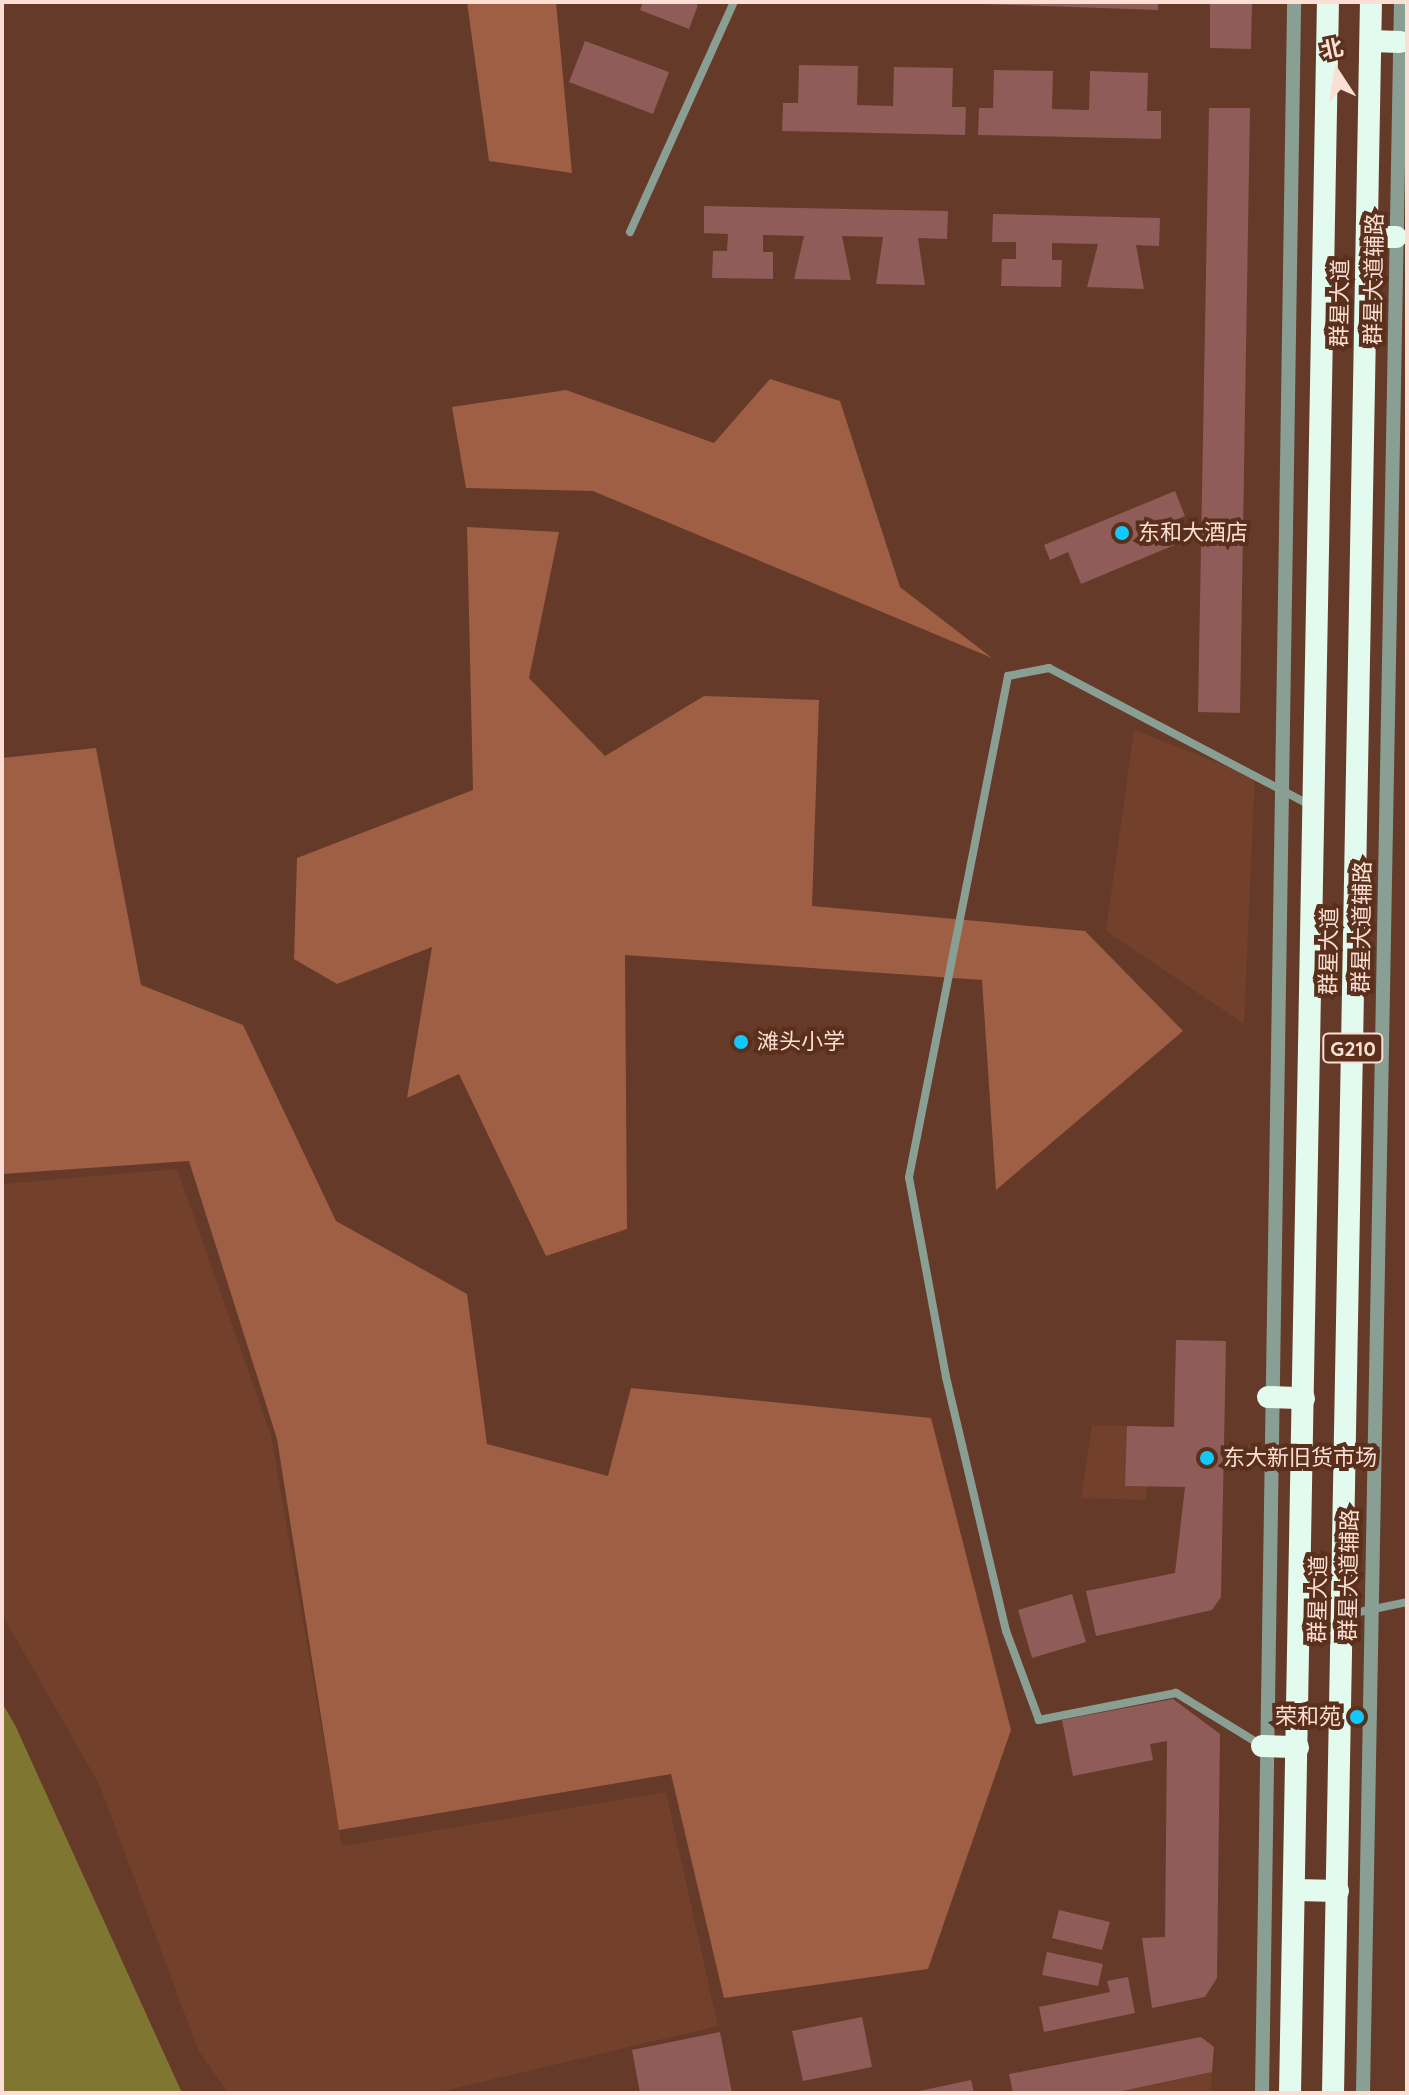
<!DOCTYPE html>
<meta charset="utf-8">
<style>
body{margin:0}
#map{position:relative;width:1409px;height:2095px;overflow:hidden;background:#653a28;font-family:Quicksand,"Noto Sans SC",sans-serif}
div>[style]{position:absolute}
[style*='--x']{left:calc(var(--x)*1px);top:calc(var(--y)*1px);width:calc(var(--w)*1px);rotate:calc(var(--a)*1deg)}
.built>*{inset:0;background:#72402b}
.forest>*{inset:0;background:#9e5f44}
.water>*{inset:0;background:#7f7731}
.building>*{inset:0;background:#8f5c59}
.minor>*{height:8px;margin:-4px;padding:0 4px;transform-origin:4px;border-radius:4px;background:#899f94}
.tertiary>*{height:14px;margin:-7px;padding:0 7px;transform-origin:7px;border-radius:7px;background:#899f94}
.trunk>*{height:22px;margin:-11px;padding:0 11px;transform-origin:11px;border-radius:11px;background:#e3fbef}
.dots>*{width:22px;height:22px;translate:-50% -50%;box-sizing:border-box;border:4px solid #5a301d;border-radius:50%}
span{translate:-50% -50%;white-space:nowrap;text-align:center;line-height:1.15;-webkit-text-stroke:8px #5a301d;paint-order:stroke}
.shield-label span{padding:2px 6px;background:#5a301d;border:2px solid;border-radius:6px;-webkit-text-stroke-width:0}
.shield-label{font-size:20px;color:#fbdfd4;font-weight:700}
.street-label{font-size:22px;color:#fbdfd4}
.poi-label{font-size:22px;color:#fbdfd4}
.left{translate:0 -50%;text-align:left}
.right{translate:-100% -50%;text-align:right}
.frame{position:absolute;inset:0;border:4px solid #fbdfd4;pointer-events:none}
.north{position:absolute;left:1297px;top:32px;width:80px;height:80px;-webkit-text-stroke:6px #5a301d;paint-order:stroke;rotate:348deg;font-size:22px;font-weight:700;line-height:32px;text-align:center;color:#fbdfd4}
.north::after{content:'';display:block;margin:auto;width:28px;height:36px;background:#fbdfd4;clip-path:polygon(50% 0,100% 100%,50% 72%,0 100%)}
</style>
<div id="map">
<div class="built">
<div style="clip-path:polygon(1134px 730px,1255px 777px,1244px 1024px,1106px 931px)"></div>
<div style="clip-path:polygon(177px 1169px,271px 1435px,342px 1846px,666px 1792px,718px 2026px,435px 2093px,228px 2093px,198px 2050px,100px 1786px,2px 1614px,2px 1184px)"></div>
<div style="clip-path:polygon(1092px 1425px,1223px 1429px,1222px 1488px,1147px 1486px,1146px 1500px,1081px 1498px)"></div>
<div style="clip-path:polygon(1212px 2072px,1211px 2093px,1113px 2093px,1157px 2084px)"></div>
</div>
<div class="forest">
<div style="clip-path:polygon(467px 2px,556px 2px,572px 173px,489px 161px)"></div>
<div style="clip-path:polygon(770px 379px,840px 401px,900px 587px,992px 658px,593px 491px,466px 488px,452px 407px,566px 390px,714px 443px)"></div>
<div style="clip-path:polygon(467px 527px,559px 532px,529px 678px,605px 756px,704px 696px,819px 700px,812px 906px,1085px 931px,1183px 1031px,996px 1190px,982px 980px,625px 955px,627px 1229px,546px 1256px,459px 1074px,407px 1098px,432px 947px,337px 984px,294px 959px,297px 858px,473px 790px)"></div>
<div style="clip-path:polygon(96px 748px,141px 985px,243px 1025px,336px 1221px,467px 1294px,487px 1444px,608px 1476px,631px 1388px,931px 1418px,1011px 1730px,928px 1969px,724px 1998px,671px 1774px,339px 1830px,277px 1439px,189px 1161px,2px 1174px,2px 758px)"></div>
</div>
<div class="water">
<div style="clip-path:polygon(2px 1703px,15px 1725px,182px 2093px,2px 2093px)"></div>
</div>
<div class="building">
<div style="clip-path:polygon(643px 2px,691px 2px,698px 5px,689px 29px,640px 10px)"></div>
<div style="clip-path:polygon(927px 2px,1158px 2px,1158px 10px)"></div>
<div style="clip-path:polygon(1210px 2px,1252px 2px,1251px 49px,1210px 48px)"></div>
<div style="clip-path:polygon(585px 41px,669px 72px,653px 114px,569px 82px)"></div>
<div style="clip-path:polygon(799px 65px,858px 66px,857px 105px,893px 106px,894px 67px,953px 68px,952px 107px,966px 107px,965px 135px,782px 131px,783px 103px,798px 103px)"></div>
<div style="clip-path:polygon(994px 70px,1053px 71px,1052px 109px,1089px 110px,1090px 71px,1148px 73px,1147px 111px,1161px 111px,1161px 139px,978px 135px,979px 108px,993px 108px)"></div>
<div style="clip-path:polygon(1209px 108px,1250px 108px,1240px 713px,1198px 712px)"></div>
<div style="clip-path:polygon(704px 206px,948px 211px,947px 239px,918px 238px,925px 285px,876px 284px,883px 237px,842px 236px,851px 280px,794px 279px,804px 236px,763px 235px,763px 252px,773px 252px,773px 279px,712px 278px,713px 251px,727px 251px,728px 234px,704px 233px)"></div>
<div style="clip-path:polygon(993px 214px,1160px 218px,1159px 246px,1136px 245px,1144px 289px,1087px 287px,1098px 244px,1052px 243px,1052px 260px,1062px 260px,1061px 287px,1001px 286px,1002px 259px,1016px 259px,1016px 242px,992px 242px)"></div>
<div style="clip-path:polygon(1175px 491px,1185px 516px,1168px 523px,1177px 544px,1081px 584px,1068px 552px,1050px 560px,1044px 545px)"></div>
<div style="clip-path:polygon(1176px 1340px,1226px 1341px,1221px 1597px,1212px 1610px,1096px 1636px,1086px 1591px,1175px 1573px,1185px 1487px,1125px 1486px,1127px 1426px,1174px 1427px)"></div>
<div style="clip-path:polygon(1072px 1594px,1086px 1642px,1032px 1658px,1018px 1610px)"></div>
<div style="clip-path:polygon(1173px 1699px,1220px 1734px,1217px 1978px,1205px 1997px,1152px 2008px,1142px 1938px,1165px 1937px,1167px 1741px,1150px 1744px,1153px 1760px,1073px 1776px,1062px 1720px)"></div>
<div style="clip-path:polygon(1059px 1910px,1110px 1922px,1102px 1950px,1052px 1938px)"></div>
<div style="clip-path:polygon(1047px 1952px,1103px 1964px,1098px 1986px,1042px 1975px)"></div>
<div style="clip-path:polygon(1128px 1977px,1135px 2013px,1044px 2032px,1039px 2007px,1110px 1992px,1107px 1981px)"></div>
<div style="clip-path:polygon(862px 2017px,872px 2067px,803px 2081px,792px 2031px)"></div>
<div style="clip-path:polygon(720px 2032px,732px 2093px,640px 2093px,632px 2050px)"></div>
<div style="clip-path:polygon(1201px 2037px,1214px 2047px,1212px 2072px,1113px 2093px,1013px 2093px,1009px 2074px)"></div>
<div style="clip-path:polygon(971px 2080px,974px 2093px,915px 2093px,915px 2092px)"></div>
</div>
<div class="minor">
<div style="--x:630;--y:232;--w:252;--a:-65.7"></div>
<div style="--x:1345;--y:1615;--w:63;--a:-11.8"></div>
<div style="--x:1261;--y:1745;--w:100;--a:-148.5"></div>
<div style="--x:1176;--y:1693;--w:140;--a:168.9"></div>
<div style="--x:1039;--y:1720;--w:95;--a:-110.3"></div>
<div style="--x:1006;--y:1631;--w:261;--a:-103.3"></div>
<div style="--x:946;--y:1377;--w:203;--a:-100.5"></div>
<div style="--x:909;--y:1177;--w:511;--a:-78.82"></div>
<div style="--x:1008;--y:676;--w:42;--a:-11"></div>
<div style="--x:1049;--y:668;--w:295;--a:27.7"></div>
</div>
<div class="tertiary">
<div style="--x:1262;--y:2093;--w:2091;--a:-89.12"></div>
<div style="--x:1363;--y:2093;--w:2091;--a:-88.96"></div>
</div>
<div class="trunk">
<div style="--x:1371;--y:41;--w:29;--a:2"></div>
<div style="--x:1367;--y:237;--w:29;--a:0"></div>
<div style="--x:1268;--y:1397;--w:36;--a:2"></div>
<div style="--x:1262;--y:1746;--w:36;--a:2"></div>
<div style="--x:1296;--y:1890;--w:42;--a:1.4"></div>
<div style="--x:1290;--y:2093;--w:2091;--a:-88.96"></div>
<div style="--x:1333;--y:2093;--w:2091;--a:-88.96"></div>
</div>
<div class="dots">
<div style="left:1122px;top:533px;background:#11cafb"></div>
<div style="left:741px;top:1042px;background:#11cafb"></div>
<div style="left:1207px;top:1458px;background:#11cafb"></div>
<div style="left:1357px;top:1717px;background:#11cafb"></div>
</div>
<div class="shield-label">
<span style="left:1353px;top:1048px">G210</span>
</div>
<div class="street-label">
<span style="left:1374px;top:279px;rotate:-89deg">群星大道辅路</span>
<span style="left:1340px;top:303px;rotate:-89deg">群星大道</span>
<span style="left:1362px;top:927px;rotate:-89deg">群星大道辅路</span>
<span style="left:1329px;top:951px;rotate:-89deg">群星大道</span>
<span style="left:1349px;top:1575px;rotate:-89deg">群星大道辅路</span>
<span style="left:1318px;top:1599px;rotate:-89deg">群星大道</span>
</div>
<div class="poi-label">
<span class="left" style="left:1138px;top:533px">东和大酒店</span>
<span class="left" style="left:757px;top:1042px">滩头小学</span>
<span class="left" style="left:1223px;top:1458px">东大新旧货市场</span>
<span class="right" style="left:1341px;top:1717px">荣和苑</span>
</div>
<div class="frame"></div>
<div class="north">北</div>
</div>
